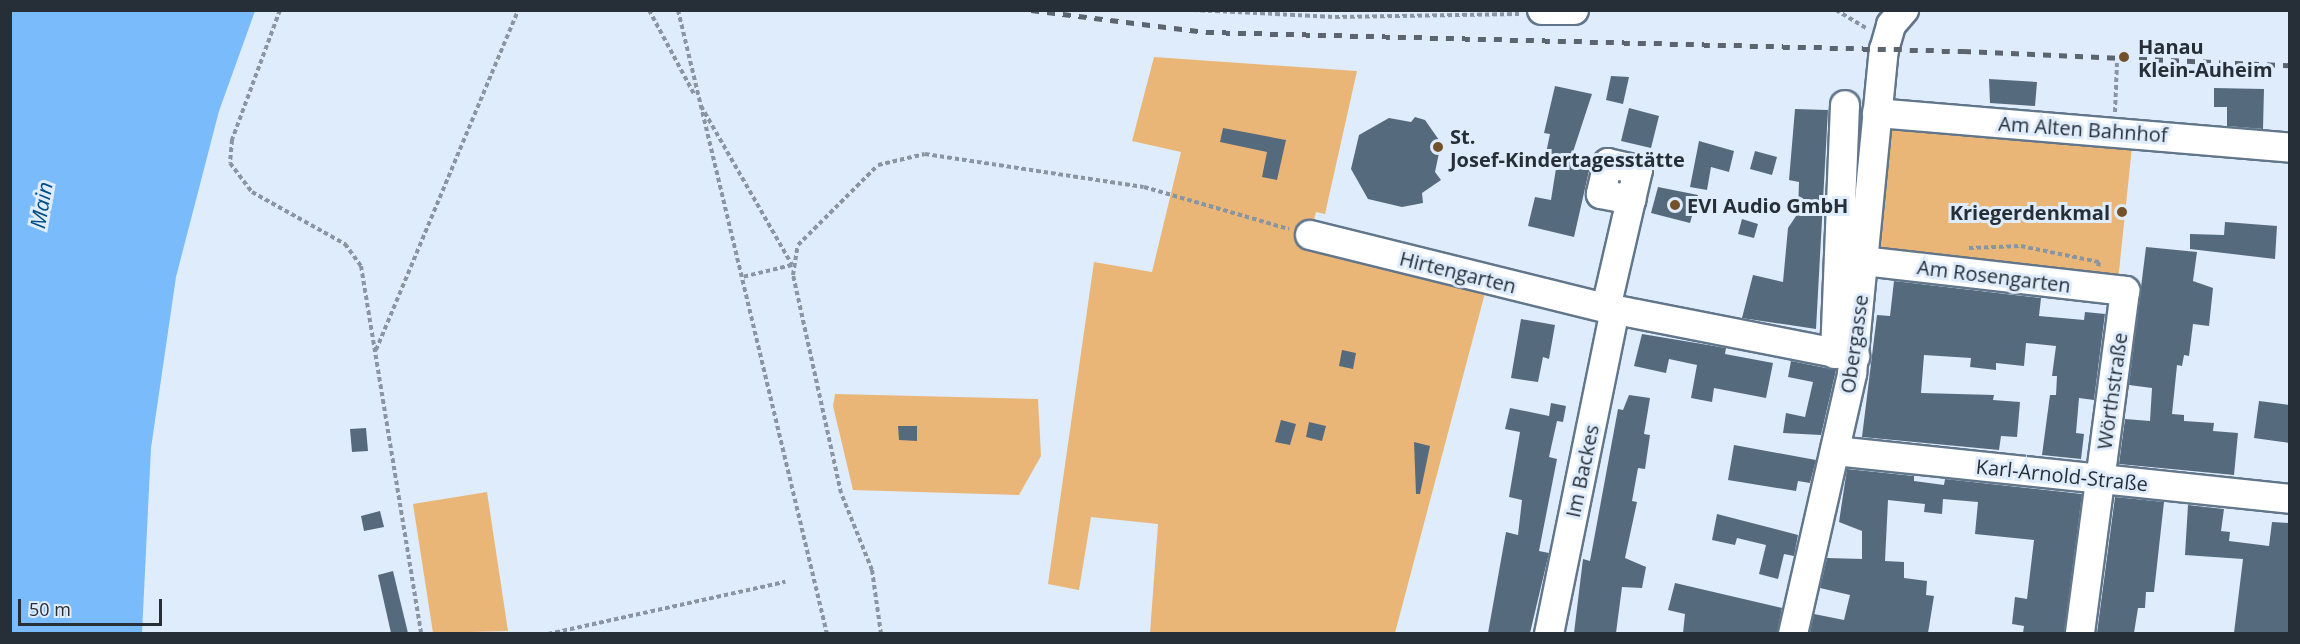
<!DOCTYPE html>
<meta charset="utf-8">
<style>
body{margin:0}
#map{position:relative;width:2300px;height:644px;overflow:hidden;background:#dfecfb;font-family:"Open Sans",sans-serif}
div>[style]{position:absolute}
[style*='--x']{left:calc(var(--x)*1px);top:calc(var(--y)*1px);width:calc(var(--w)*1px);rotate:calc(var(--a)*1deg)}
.green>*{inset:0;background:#eab678}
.water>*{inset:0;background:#79bbfb}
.building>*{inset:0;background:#566a7e}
.path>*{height:4px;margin-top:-2px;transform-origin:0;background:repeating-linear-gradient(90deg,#8a95a2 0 4.5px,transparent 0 7.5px)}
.roads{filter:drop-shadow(2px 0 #62768b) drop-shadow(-2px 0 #62768b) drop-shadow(0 2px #62768b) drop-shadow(0 -2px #62768b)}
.minor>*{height:28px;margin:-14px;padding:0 14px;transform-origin:14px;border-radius:14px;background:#fff}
.rail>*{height:4.5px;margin-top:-2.25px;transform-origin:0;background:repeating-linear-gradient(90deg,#5b656f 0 8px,transparent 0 16px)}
.dots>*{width:16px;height:16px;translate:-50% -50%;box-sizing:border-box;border:3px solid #dfecfb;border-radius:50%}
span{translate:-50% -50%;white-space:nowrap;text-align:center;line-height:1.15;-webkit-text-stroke:6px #dfecfb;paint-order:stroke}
.poi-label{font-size:20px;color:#262f38;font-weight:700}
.left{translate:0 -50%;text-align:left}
.right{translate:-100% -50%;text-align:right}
.street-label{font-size:20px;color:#262f38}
.water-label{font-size:21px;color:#004e87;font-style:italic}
.frame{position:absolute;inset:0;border:12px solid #262f38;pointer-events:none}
.scale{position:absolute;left:18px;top:599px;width:144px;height:27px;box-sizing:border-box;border:3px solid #262f38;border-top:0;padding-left:8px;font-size:18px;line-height:21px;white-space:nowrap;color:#262f38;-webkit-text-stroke:4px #dfecfb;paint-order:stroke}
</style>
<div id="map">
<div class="green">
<div style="clip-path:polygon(1154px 57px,1357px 71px,1325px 214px,1316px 212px,1308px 246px,1485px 293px,1395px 633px,1150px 633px,1158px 524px,1091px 517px,1079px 590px,1048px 584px,1094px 262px,1152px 272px,1181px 152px,1132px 141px)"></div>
<div style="clip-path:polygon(1890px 125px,2132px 147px,2118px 281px,1878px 253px)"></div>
<div style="clip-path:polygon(835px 394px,1038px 399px,1041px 456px,1019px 495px,853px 490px,833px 406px)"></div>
<div style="clip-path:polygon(487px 492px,508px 631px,433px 633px,413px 504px)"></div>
</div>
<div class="water">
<div style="clip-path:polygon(10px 11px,255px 11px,219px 111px,176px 277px,151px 448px,142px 633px,11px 633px)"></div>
</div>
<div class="building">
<div style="clip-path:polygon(1611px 76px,1629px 77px,1623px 104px,1606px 100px)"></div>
<div style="clip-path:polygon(1989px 79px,2037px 82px,2035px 106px,1990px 103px)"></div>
<div style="clip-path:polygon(1555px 86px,1592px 94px,1571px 158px,1591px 162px,1574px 237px,1528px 226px,1535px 197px,1551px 200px,1558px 156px,1563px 157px,1546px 153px,1550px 134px,1544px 133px)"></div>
<div style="clip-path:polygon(2214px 88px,2264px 89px,2263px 129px,2227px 126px,2227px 107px,2214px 107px)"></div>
<div style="clip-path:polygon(1629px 108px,1659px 116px,1651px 148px,1621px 141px)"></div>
<div style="clip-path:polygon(1795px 109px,1828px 110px,1816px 329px,1742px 318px,1753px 275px,1783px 282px,1788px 228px,1798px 213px,1799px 182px,1789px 180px)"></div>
<div style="clip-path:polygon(1415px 117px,1425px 120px,1439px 140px,1433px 145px,1439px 153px,1435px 172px,1441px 180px,1422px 193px,1423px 203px,1402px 207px,1368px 199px,1351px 169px,1359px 135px,1389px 118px,1411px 122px)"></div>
<div style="clip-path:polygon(1223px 128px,1286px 140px,1277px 180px,1262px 177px,1267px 152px,1220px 142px)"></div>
<div style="clip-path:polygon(1699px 141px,1734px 151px,1729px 172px,1711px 167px,1707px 190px,1690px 187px)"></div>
<div style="clip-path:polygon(1755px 151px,1777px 157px,1772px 175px,1750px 169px)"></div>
<div style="clip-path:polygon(1658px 187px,1698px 195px,1690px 223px,1651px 213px)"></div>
<div style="clip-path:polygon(1742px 219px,1758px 224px,1754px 238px,1738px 234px)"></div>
<div style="clip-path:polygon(2225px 222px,2277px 226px,2275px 259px,2190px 249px,2190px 234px,2224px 235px)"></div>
<div style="clip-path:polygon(2146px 247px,2197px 252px,2193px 281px,2213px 288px,2209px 326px,2193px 324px,2189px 356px,2184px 355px,2182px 366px,2177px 365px,2172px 414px,2184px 415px,2184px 421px,2214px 423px,2213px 431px,2238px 433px,2234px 475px,2119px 464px,2125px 419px,2150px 421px,2152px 388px,2129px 385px)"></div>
<div style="clip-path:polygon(1894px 281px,2041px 298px,2039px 316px,2084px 320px,2085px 312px,2105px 314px,2094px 400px,2079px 398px,2076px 433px,2084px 434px,2081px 459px,2042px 455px,2050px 395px,2056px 395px,2057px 376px,2052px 376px,2056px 346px,2026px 343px,2024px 366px,1996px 363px,1996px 370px,1970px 367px,1971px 358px,1924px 355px,1921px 393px,1994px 395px,1993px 400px,2020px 402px,2017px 437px,2001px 436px,1999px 450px,1862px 437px,1877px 315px,1890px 316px)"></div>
<div style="clip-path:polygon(1521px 319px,1555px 325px,1549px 359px,1543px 357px,1538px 382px,1511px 378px)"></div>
<div style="clip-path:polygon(1642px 334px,1726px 348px,1725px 354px,1773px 363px,1766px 398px,1714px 388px,1712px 402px,1691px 398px,1697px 365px,1669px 359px,1666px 373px,1634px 366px)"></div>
<div style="clip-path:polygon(1342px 350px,1356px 353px,1353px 369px,1339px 366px)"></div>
<div style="clip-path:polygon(1791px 361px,1836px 370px,1821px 435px,1783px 433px,1786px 413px,1805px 417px,1813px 382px,1788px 377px)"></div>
<div style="clip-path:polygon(1629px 395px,1650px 398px,1644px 434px,1650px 435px,1645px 469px,1638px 468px,1632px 501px,1637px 502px,1625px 558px,1646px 567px,1642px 588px,1622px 587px,1616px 633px,1574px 633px,1583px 559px,1590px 561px,1618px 409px,1623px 410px)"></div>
<div style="clip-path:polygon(2259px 401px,2289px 405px,2289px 443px,2254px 438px)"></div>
<div style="clip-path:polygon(1551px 403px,1566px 406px,1563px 422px,1557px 421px,1549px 457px,1557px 459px,1539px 551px,1549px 553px,1530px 633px,1488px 633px,1506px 532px,1518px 535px,1522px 500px,1509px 497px,1520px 432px,1505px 429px,1510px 408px,1549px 416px)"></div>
<div style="clip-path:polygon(1281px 420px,1296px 424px,1290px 445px,1275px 442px)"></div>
<div style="clip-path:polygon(1309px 422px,1326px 426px,1322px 441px,1306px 437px)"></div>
<div style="clip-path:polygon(898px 426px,917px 426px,917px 441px,899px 440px)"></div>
<div style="clip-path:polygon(366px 428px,368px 451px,352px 452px,350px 429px)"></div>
<div style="clip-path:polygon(1414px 442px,1430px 446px,1420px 494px,1416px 494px)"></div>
<div style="clip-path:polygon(1734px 445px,1816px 460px,1810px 483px,1798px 481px,1796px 491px,1728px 480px)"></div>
<div style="clip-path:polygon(1847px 469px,1914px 476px,1914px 481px,1944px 485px,1945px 479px,2082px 494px,2064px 633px,2023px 633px,2024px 626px,2012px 624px,2015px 597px,2027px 599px,2034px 540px,1975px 534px,1978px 502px,1943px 499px,1942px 514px,1924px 512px,1925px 504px,1888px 500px,1885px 561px,1904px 562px,1904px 578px,1927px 581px,1926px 595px,1934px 596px,1928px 633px,1810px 633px,1814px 614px,1844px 620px,1850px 595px,1820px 588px,1827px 558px,1862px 559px,1862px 531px,1839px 522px)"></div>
<div style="clip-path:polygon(2115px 497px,2164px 502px,2154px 592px,2146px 592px,2145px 608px,2138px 608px,2134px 633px,2097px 633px)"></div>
<div style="clip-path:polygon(2188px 505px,2224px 509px,2221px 531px,2230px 532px,2229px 541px,2269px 546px,2272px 522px,2289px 523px,2289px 633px,2234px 633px,2243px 559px,2185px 555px)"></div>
<div style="clip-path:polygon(380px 511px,384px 527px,364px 531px,361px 516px)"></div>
<div style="clip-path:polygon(1717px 514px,1798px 535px,1794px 556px,1784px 554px,1778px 579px,1759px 574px,1766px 545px,1737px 538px,1735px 545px,1712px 540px)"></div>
<div style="clip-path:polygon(393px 571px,399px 596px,408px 633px,391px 633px,378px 575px)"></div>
<div style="clip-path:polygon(1675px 583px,1782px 608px,1777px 633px,1683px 633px,1685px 614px,1668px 610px)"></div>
</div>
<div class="path">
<div style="--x:280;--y:10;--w:139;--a:110.3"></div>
<div style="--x:232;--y:140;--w:23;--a:95"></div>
<div style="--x:230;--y:163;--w:36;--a:53"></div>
<div style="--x:252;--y:192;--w:107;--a:29.2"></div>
<div style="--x:345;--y:244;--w:27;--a:54"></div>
<div style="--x:361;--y:266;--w:373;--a:80.7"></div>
<div style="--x:649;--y:10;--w:95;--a:61.8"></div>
<div style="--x:678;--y:10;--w:642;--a:76.57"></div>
<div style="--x:1193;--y:10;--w:142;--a:2.8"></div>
<div style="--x:1335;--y:17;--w:184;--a:-0.9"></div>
<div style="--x:1836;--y:10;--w:35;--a:31"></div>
<div style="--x:701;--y:106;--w:183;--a:60.2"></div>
<div style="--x:792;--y:265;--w:51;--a:166.5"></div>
<div style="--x:2115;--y:112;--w:49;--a:-87.7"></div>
<div style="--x:1969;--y:248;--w:52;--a:-2.2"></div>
<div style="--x:2021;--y:246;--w:80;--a:11.6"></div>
<div style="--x:2099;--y:262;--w:5;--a:101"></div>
<div style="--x:376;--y:350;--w:368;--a:-67.3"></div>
<div style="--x:548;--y:634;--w:243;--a:-12.4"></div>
<div style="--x:881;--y:634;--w:65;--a:-98"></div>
<div style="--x:872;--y:570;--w:83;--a:-111.9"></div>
<div style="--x:841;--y:493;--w:223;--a:-102.4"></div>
<div style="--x:793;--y:275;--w:30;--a:-81"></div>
<div style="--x:798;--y:245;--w:113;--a:-45"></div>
<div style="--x:878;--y:165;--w:48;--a:-13.2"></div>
<div style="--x:925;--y:154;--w:221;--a:8.6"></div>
<div style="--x:1144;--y:187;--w:151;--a:16.2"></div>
</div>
<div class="roads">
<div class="minor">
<div style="--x:1542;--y:10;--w:32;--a:0"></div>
<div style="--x:1877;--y:113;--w:414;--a:4.8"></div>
<div style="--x:1310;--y:235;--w:305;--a:13.9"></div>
<div style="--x:1606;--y:308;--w:254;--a:11.1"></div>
<div style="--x:1863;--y:261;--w:264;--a:6.5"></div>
<div style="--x:2125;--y:291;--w:346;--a:97.5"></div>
<div style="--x:1606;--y:308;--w:111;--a:-77"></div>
<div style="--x:1631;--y:200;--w:31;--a:-77"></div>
<div style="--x:1638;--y:170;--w:31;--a:-167"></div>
<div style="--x:1608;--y:163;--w:32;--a:103"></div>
<div style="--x:1601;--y:194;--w:31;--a:11"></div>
<div style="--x:1835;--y:354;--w:249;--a:-87.7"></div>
<div style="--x:1835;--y:451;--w:458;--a:6"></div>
<div style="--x:1549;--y:634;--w:332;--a:-78.5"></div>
<div style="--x:1793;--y:634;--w:267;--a:-77.2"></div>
<div style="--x:1852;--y:374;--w:326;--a:-84.4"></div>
<div style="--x:1884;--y:50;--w:26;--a:-74"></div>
<div style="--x:1891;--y:25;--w:20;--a:-49"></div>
</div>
</div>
<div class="rail">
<div style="--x:1031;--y:10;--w:176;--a:7.2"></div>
<div style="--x:1206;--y:32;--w:757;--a:1.44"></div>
<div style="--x:1963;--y:51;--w:327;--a:2.5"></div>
</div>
<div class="dots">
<div style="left:2124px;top:57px;background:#735229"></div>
<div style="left:1438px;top:147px;background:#735229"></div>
<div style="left:1675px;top:205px;background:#735229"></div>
<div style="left:2122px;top:212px;background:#735229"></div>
</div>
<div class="poi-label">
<span class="left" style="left:2138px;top:58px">Hanau<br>Klein-Auheim</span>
<span class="left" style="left:1450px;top:148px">St.<br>Josef-Kindertagesstätte</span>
<span class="left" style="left:1687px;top:205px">EVI Audio GmbH</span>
<span class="right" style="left:2110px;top:212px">Kriegerdenkmal</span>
</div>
<div class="street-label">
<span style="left:2083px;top:129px;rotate:4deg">Am Alten Bahnhof</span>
<span style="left:1458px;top:272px;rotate:14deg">Hirtengarten</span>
<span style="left:1994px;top:276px;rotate:7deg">Am Rosengarten</span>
<span style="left:1854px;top:344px;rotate:-82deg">Obergasse</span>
<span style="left:2112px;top:391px;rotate:-82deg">Wörthstraße</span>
<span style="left:1582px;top:471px;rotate:-78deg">Im Backes</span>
<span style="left:2062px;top:475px;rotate:6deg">Karl-Arnold-Straße</span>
</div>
<div class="water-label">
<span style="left:41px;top:205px;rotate:-80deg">Main</span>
</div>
<div class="frame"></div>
<div class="scale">50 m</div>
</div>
